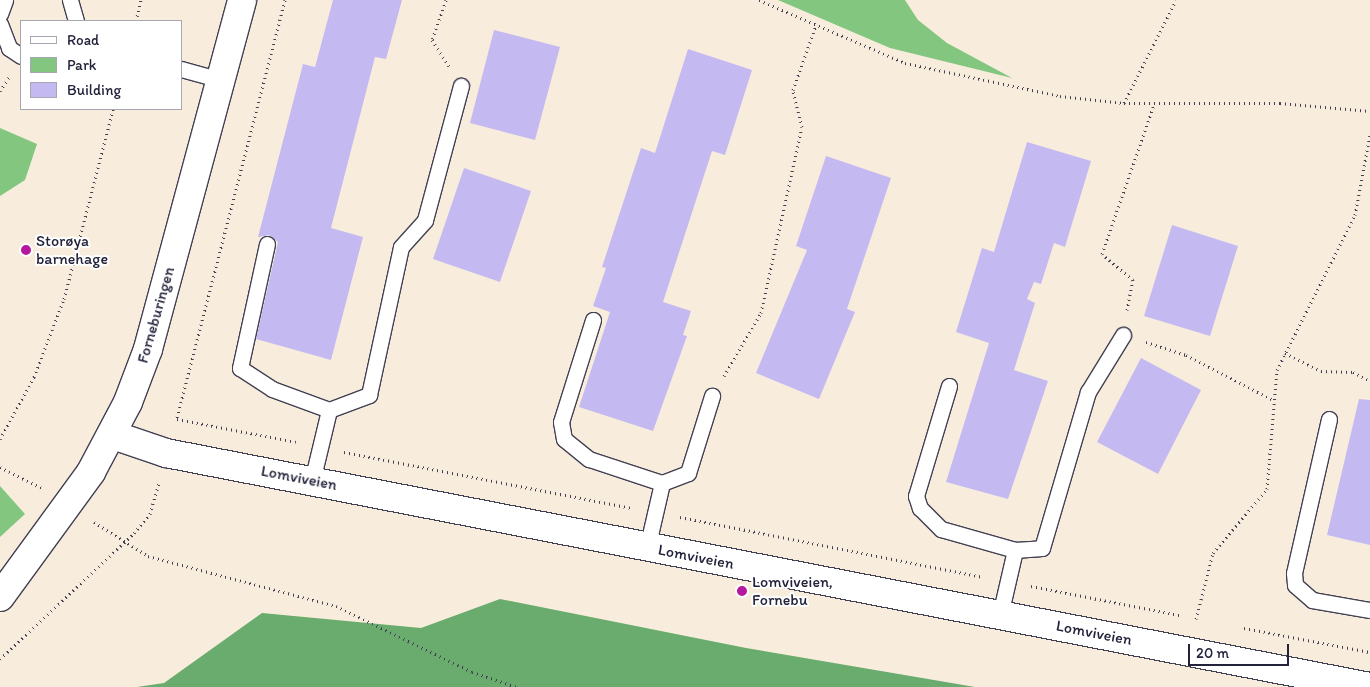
<!DOCTYPE html>
<meta charset="utf-8">
<style>
body{margin:0}
#map{position:relative;width:1370px;height:687px;overflow:hidden;background:#f8eddc;font-family:Itim,sans-serif}
div>[style]{position:absolute}
[style*='--x']{left:calc(var(--x)*1px);top:calc(var(--y)*1px);width:calc(var(--w)*1px);rotate:calc(var(--a)*1deg)}
.green>*{inset:0;background:#83c680}
.forest>*{inset:0;background:#6aab6e}
.building>*{inset:0;background:#c4baf1}
.path>*{height:3px;margin-top:-1.5px;transform-origin:0;background:repeating-linear-gradient(90deg,#424053 0 1px,transparent 0 5px)}
.roads{filter:drop-shadow(1px 0 #424053) drop-shadow(-1px 0 #424053) drop-shadow(0 1px #424053) drop-shadow(0 -1px #424053)}
.lane>*{height:15px;margin:-7.5px;padding:0 7.5px;transform-origin:7.5px;border-radius:7.5px;background:#fff}
.street>*{height:28px;margin:-14px;padding:0 14px;transform-origin:14px;border-radius:14px;background:#fff}
.secondary>*{height:28px;margin:-14px;padding:0 14px;transform-origin:14px;border-radius:14px;background:#fff}
.dots>*{width:14px;height:14px;translate:-50% -50%;box-sizing:border-box;border:2px solid #fff;border-radius:50%}
span{translate:-50% -50%;white-space:nowrap;text-align:center;line-height:1.15;-webkit-text-stroke:4px #fff;paint-order:stroke}
.poi-label{font-size:16px;color:#22223b}
.left{translate:0 -50%;text-align:left}
.street-label{font-size:16px;color:#22223b}
.legend{position:absolute;left:20px;top:20px;width:162px;height:90px;box-sizing:border-box;background:#fff;border:1px solid #a7a7b1;margin:0;padding:6px 9px;list-style:none;font-size:15px;color:#22223b}
.legend li{display:flex;align-items:center;gap:10px;height:25px}
.legend b{width:25px;border:1px solid #a7a7b1}
.scale{position:absolute;left:1188px;top:644px;width:101px;height:22px;box-sizing:border-box;border:2px solid #22223b;border-top:0;padding-left:6px;font-size:15px;line-height:18px;white-space:nowrap;color:#22223b;-webkit-text-stroke:4px #fff;paint-order:stroke}
</style>
<div id="map">
<div class="green">
<div style="clip-path:polygon(778px 0,905px 0,918px 20px,947px 43px,1012px 78px,890px 48px)"></div>
<div style="clip-path:polygon(0 128px,37px 144px,25px 180px,0 196px)"></div>
<div style="clip-path:polygon(0 486px,25px 514px,0 537px)"></div>
</div>
<div class="forest">
<div style="clip-path:polygon(500px 599px,746px 648px,975px 687px,137px 687px,164px 683px,262px 613px,421px 628px)"></div>
</div>
<div class="building">
<div style="clip-path:polygon(333px 0,402px 0,386px 59px,375px 57px,331px 228px,363px 237px,331px 360px,256px 339px,278px 242px,269px 235px,258px 237px,303px 64px,315px 67px)"></div>
<div style="clip-path:polygon(494px 30px,560px 47px,535px 140px,470px 123px)"></div>
<div style="clip-path:polygon(688px 49px,752px 70px,725px 155px,712px 151px,663px 302px,691px 311px,683px 335px,687px 336px,653px 431px,579px 407px,610px 312px,593px 306px,606px 268px,602px 267px,641px 148px,655px 153px)"></div>
<div style="clip-path:polygon(1027px 142px,1091px 161px,1065px 247px,1054px 243px,1041px 284px,1034px 282px,1027px 299px,1035px 303px,1014px 370px,1048px 381px,1008px 499px,946px 482px,989px 343px,956px 332px,982px 248px,994px 252px)"></div>
<div style="clip-path:polygon(826px 156px,891px 178px,847px 309px,855px 312px,819px 399px,756px 373px,807px 250px,796px 246px)"></div>
<div style="clip-path:polygon(464px 168px,531px 191px,500px 282px,433px 259px)"></div>
<div style="clip-path:polygon(1172px 225px,1238px 246px,1210px 336px,1144px 316px)"></div>
<div style="clip-path:polygon(1141px 358px,1201px 390px,1158px 474px,1097px 442px)"></div>
<div style="clip-path:polygon(1359px 399px,1370px 400px,1370px 545px,1327px 535px)"></div>
</div>
<div class="path">
<div style="--x:285;--y:0;--w:433;--a:104.5"></div>
<div style="--x:177;--y:419;--w:121;--a:10.9"></div>
<div style="--x:446;--y:0;--w:42;--a:109.3"></div>
<div style="--x:432;--y:40;--w:31;--a:57"></div>
<div style="--x:759;--y:0;--w:159;--a:23.3"></div>
<div style="--x:905;--y:63;--w:158;--a:12"></div>
<div style="--x:1060;--y:96;--w:64;--a:6.2"></div>
<div style="--x:1124;--y:103;--w:156;--a:0"></div>
<div style="--x:1280;--y:103;--w:90;--a:5.1"></div>
<div style="--x:136;--y:21;--w:22;--a:-77"></div>
<div style="--x:0;--y:91;--w:17;--a:-57"></div>
<div style="--x:1124;--y:103;--w:115;--a:-63.2"></div>
<div style="--x:1127;--y:310;--w:31;--a:-79"></div>
<div style="--x:1133;--y:280;--w:40;--a:-140"></div>
<div style="--x:1102;--y:254;--w:158;--a:-70.8"></div>
<div style="--x:1146;--y:342;--w:42;--a:18"></div>
<div style="--x:1186;--y:355;--w:98;--a:27.3"></div>
<div style="--x:1285;--y:353;--w:40;--a:26.6"></div>
<div style="--x:1321;--y:371;--w:32;--a:2"></div>
<div style="--x:1353;--y:372;--w:19;--a:28"></div>
<div style="--x:724;--y:376;--w:73;--a:-59.6"></div>
<div style="--x:761;--y:313;--w:190;--a:-77.6"></div>
<div style="--x:802;--y:127;--w:38;--a:-104"></div>
<div style="--x:793;--y:90;--w:69;--a:-70.5"></div>
<div style="--x:0;--y:439;--w:71;--a:-61.3"></div>
<div style="--x:34;--y:377;--w:84;--a:-69"></div>
<div style="--x:64;--y:299;--w:196;--a:-75.5"></div>
<div style="--x:344;--y:452;--w:293;--a:11"></div>
<div style="--x:0;--y:467;--w:47;--a:26.6"></div>
<div style="--x:680;--y:517;--w:309;--a:11.2"></div>
<div style="--x:94;--y:522;--w:64;--a:32.2"></div>
<div style="--x:148;--y:556;--w:195;--a:14.9"></div>
<div style="--x:336;--y:606;--w:151;--a:25.9"></div>
<div style="--x:472;--y:672;--w:47;--a:18.4"></div>
<div style="--x:1031;--y:586;--w:151;--a:11.1"></div>
<div style="--x:1196;--y:619;--w:68;--a:-75.6"></div>
<div style="--x:1213;--y:553;--w:84;--a:-49.8"></div>
<div style="--x:1267;--y:489;--w:119;--a:-85.2"></div>
<div style="--x:1277;--y:370;--w:174;--a:-63.3"></div>
<div style="--x:1355;--y:215;--w:81;--a:-79.4"></div>
<div style="--x:1244;--y:628;--w:128;--a:10.8"></div>
<div style="--x:0;--y:659;--w:184;--a:-43.2"></div>
<div style="--x:134;--y:533;--w:25;--a:-50"></div>
<div style="--x:150;--y:514;--w:32;--a:-74"></div>
</div>
<div class="roads">
<div class="lane">
<div style="--x:70;--y:0;--w:22;--a:74"></div>
<div style="--x:0;--y:14;--w:15;--a:-70"></div>
<div style="--x:0;--y:24;--w:26;--a:69"></div>
<div style="--x:9;--y:48;--w:14;--a:34"></div>
<div style="--x:181;--y:69;--w:41;--a:15.4"></div>
<div style="--x:267;--y:244;--w:127;--a:102.3"></div>
<div style="--x:240;--y:368;--w:38;--a:33"></div>
<div style="--x:272;--y:389;--w:61;--a:20.2"></div>
<div style="--x:593;--y:320;--w:107;--a:107.4"></div>
<div style="--x:561;--y:422;--w:17;--a:80"></div>
<div style="--x:564;--y:439;--w:32;--a:39"></div>
<div style="--x:589;--y:459;--w:77;--a:18.2"></div>
<div style="--x:949;--y:386;--w:115;--a:106.7"></div>
<div style="--x:916;--y:496;--w:13;--a:72"></div>
<div style="--x:920;--y:508;--w:30;--a:45"></div>
<div style="--x:941;--y:529;--w:77;--a:15.8"></div>
<div style="--x:1329;--y:419;--w:158;--a:102.8"></div>
<div style="--x:1294;--y:573;--w:12;--a:85"></div>
<div style="--x:1295;--y:585;--w:23;--a:41"></div>
<div style="--x:1312;--y:600;--w:59;--a:9.8"></div>
<div style="--x:312;--y:481;--w:73;--a:-76.5"></div>
<div style="--x:329;--y:410;--w:43;--a:-20.6"></div>
<div style="--x:369;--y:395;--w:151;--a:-77.8"></div>
<div style="--x:401;--y:247;--w:36;--a:-48"></div>
<div style="--x:425;--y:220;--w:139;--a:-75"></div>
<div style="--x:647;--y:548;--w:67;--a:-77"></div>
<div style="--x:662;--y:483;--w:28;--a:-21"></div>
<div style="--x:688;--y:473;--w:81;--a:-72.7"></div>
<div style="--x:1000;--y:615;--w:67;--a:-77"></div>
<div style="--x:1015;--y:550;--w:27;--a:-4"></div>
<div style="--x:1042;--y:548;--w:163;--a:-73.6"></div>
<div style="--x:1088;--y:392;--w:67;--a:-58.4"></div>
</div>
<div class="street">
<div style="--x:113;--y:435;--w:56;--a:18.8"></div>
<div style="--x:166;--y:453;--w:1227;--a:11"></div>
</div>
<div class="secondary">
<div style="--x:0;--y:597;--w:155;--a:-53.9"></div>
<div style="--x:91;--y:472;--w:79;--a:-62.1"></div>
<div style="--x:128;--y:402;--w:57;--a:-69.3"></div>
<div style="--x:148;--y:349;--w:361;--a:-74.9"></div>
</div>
</div>
<div class="dots">
<div style="left:26px;top:250px;background:#b5179e"></div>
<div style="left:742px;top:591px;background:#b5179e"></div>
</div>
<div class="poi-label">
<span class="left" style="left:36px;top:250px">Storøya<br>barnehage</span>
<span class="left" style="left:752px;top:591px">Lomviveien,<br>Fornebu</span>
</div>
<div class="street-label">
<span style="left:156px;top:315px;rotate:-74deg">Forneburingen</span>
<span style="left:299px;top:478px;rotate:11deg">Lomviveien</span>
<span style="left:696px;top:557px;rotate:11deg">Lomviveien</span>
<span style="left:1094px;top:633px;rotate:11deg">Lomviveien</span>
</div>
<ul class="legend">
<li><b style="height:6px;background:#fff"></b>Road</li>
<li><b style="height:14px;background:#83c680"></b>Park</li>
<li><b style="height:14px;background:#c4baf1"></b>Building</li>
</ul>
<div class="scale">20 m</div>
</div>
